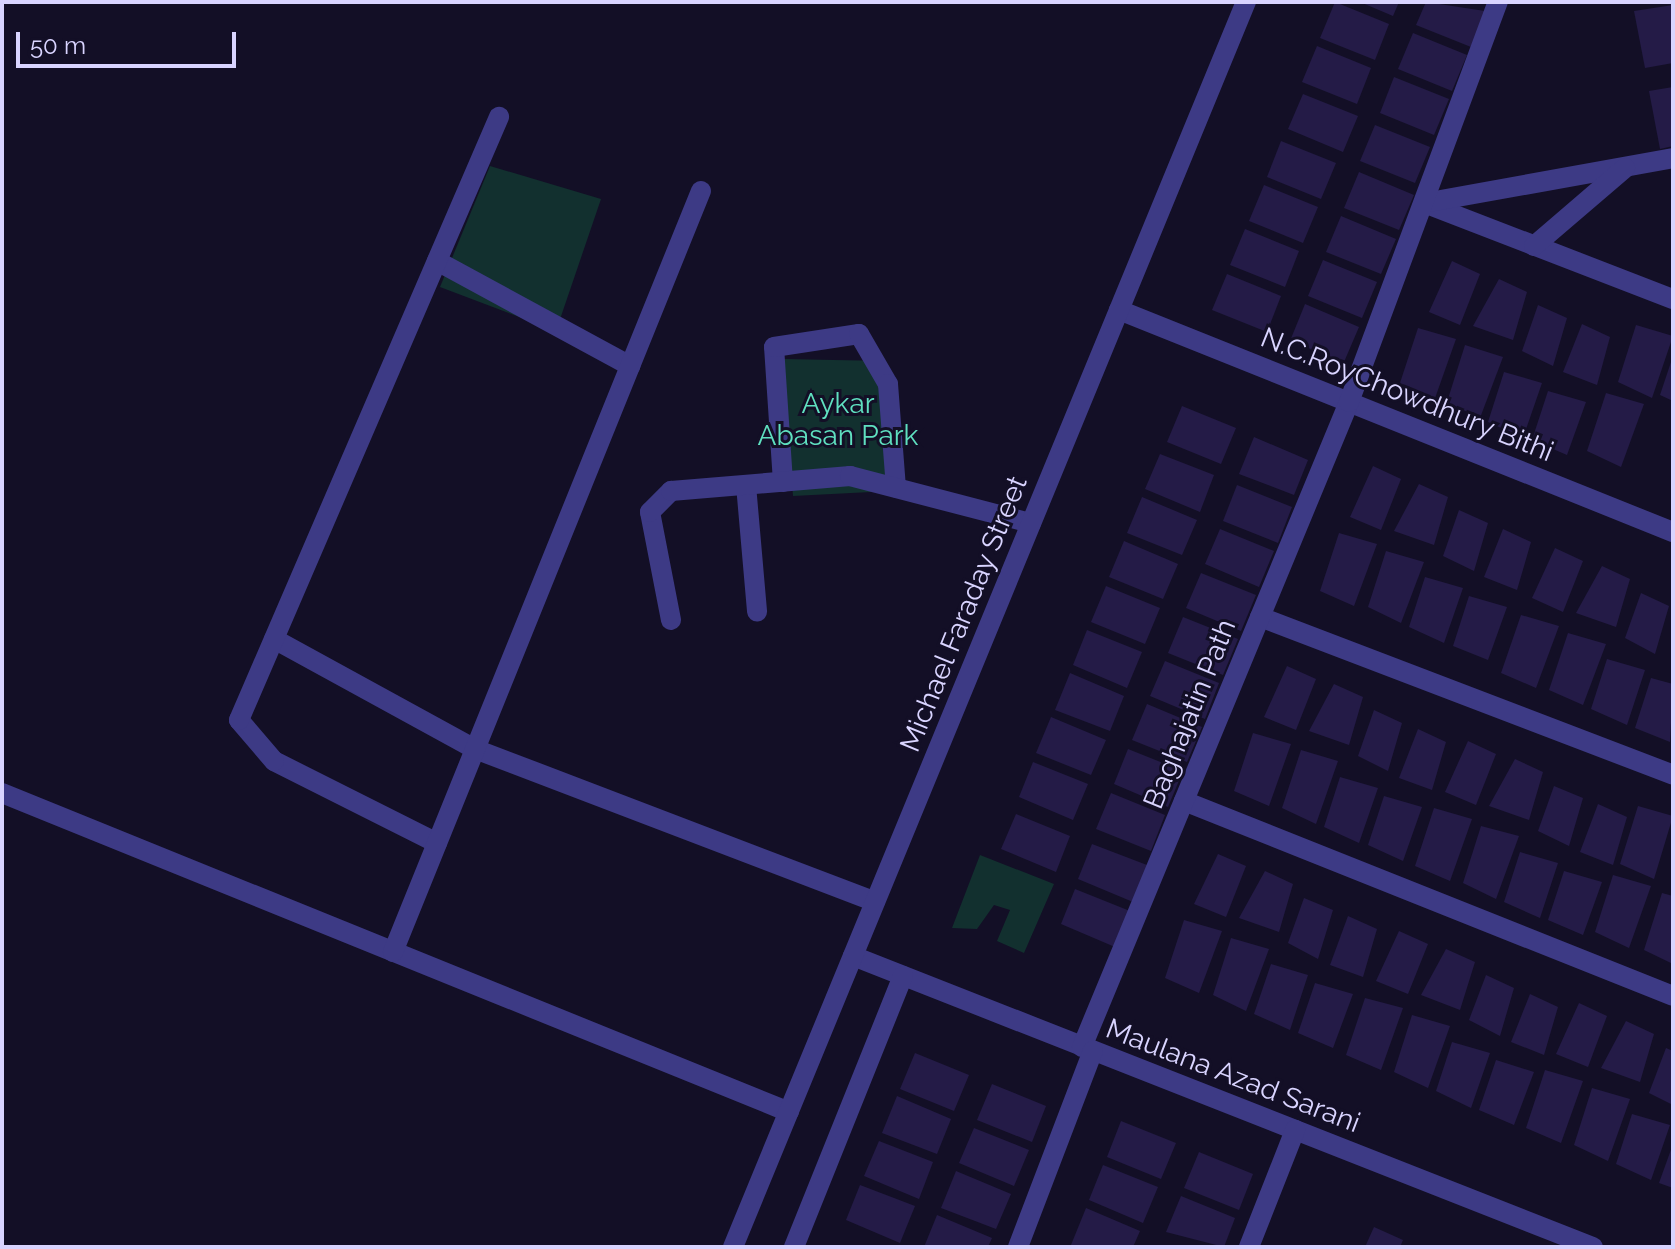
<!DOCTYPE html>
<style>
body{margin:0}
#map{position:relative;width:1675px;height:1249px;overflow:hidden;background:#130f26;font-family:Raleway,sans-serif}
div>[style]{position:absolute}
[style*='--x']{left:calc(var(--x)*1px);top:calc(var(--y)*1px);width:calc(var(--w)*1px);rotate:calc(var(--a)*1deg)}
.green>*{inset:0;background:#12302f}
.building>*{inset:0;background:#241b47}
.street>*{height:20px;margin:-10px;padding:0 10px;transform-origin:10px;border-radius:10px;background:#3d3a85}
span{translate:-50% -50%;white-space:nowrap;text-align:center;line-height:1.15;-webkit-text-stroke:6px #130f26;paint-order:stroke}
.street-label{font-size:28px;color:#d9d4ff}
.park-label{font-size:28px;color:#5fe0c0}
.frame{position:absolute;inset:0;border:4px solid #d9d4ff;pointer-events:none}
.scale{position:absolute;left:16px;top:32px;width:220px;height:36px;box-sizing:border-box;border:4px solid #d9d4ff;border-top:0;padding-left:10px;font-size:24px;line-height:28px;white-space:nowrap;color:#d9d4ff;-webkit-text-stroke:6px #130f26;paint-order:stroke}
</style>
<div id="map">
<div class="green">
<div style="clip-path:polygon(490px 166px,601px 199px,556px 331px,440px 287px)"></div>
<div style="clip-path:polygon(783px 359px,885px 361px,890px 491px,793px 496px)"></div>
<div style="clip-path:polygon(980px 855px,1054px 884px,1024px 953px,997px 941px,1010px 910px,994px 905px,977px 929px,952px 928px)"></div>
</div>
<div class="building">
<div style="clip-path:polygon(1335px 2px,1389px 24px,1375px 60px,1320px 38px)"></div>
<div style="clip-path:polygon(1360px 2px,1399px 2px,1393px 16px)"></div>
<div style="clip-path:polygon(1426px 2px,1485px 11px,1471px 47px,1416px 25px)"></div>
<div style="clip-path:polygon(1673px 5px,1673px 63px,1645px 68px,1634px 11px)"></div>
<div style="clip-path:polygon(1413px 33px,1467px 55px,1452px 91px,1398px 69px)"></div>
<div style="clip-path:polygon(1317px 46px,1371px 68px,1357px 104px,1302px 82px)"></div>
<div style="clip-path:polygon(1394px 77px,1449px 99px,1434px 135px,1380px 113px)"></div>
<div style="clip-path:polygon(1673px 87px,1673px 146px,1660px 149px,1649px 91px)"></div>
<div style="clip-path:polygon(1303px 94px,1358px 116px,1343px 152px,1288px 129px)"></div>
<div style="clip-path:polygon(1375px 125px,1430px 147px,1415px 183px,1360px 161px)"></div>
<div style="clip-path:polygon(1281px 141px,1336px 163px,1321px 199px,1267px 177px)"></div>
<div style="clip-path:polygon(1359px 172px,1414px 195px,1399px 230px,1344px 208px)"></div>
<div style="clip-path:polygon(1264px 185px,1318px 207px,1303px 243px,1249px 221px)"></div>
<div style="clip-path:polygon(1341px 216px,1396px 239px,1381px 274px,1326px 252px)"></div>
<div style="clip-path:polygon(1245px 229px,1299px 251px,1285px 287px,1230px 265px)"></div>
<div style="clip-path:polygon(1323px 260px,1377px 282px,1362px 318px,1308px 296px)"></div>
<div style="clip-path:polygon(1452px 261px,1480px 274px,1460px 325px,1429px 312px)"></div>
<div style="clip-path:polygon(1227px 274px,1281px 296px,1267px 332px,1212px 310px)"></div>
<div style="clip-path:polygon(1499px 279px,1527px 292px,1513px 340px,1473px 326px)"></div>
<div style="clip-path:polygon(1305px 304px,1359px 327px,1344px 362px,1290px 341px)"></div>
<div style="clip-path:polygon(1538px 305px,1567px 318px,1553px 366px,1522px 351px)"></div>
<div style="clip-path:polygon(1582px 324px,1610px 337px,1597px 385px,1563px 372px)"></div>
<div style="clip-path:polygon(1636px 325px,1673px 336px,1652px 398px,1618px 382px)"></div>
<div style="clip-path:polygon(1418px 328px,1456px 339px,1434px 401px,1399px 386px)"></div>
<div style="clip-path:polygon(1465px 345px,1503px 357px,1480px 418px,1447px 402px)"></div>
<div style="clip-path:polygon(1673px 356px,1673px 401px,1660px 395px)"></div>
<div style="clip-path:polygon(1504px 372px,1542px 383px,1523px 438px,1488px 422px)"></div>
<div style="clip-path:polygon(1548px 391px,1586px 402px,1567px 455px,1532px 440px)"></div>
<div style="clip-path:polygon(1606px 393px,1644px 404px,1621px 467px,1587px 451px)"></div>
<div style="clip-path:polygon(1182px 406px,1236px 428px,1221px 464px,1167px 442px)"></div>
<div style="clip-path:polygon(1254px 437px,1308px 460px,1294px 495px,1239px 474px)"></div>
<div style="clip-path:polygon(1160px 454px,1214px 475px,1200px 512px,1145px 489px)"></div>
<div style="clip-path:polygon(1373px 466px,1401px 479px,1381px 530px,1350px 517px)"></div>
<div style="clip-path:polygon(1419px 484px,1448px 497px,1434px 545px,1394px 531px)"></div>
<div style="clip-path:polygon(1237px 485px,1292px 507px,1278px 543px,1223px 521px)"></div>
<div style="clip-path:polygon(1142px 497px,1197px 520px,1182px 555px,1127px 533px)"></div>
<div style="clip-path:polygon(1459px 510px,1488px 523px,1474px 571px,1443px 556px)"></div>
<div style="clip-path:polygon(1220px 529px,1274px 551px,1259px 587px,1205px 564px)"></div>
<div style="clip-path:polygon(1503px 529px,1531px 542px,1517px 590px,1484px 577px)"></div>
<div style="clip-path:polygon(1339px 533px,1377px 544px,1354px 606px,1320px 591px)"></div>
<div style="clip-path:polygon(1124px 541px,1178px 564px,1163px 599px,1109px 577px)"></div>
<div style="clip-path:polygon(1555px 548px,1583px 561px,1563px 612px,1532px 598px)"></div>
<div style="clip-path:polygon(1386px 551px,1424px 562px,1401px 623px,1368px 607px)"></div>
<div style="clip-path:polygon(1602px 566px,1630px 579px,1616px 627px,1576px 613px)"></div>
<div style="clip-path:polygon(1201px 573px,1256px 595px,1241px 631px,1186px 608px)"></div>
<div style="clip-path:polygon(1425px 577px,1463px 588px,1444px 643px,1409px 627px)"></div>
<div style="clip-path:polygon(1106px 586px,1160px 608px,1145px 644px,1091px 622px)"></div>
<div style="clip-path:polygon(1641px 593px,1669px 606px,1655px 654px,1625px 638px)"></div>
<div style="clip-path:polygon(1469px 596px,1507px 607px,1488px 660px,1453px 646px)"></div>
<div style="clip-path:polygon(1521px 615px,1559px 626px,1536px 688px,1501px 673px)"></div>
<div style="clip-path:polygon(1183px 617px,1238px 639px,1223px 675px,1168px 653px)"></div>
<div style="clip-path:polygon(1087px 630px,1142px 652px,1127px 688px,1073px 665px)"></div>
<div style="clip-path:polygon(1568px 633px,1606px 644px,1583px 705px,1549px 690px)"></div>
<div style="clip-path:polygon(1607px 659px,1645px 670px,1627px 725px,1591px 709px)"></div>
<div style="clip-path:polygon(1165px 661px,1219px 683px,1205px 719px,1150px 696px)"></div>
<div style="clip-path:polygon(1287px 666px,1316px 679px,1296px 730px,1264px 717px)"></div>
<div style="clip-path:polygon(1070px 673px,1124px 696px,1110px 731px,1055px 710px)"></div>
<div style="clip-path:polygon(1651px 678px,1673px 684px,1670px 742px,1635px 728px)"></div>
<div style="clip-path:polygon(1334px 684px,1363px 697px,1349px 745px,1309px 731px)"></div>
<div style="clip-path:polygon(1147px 704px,1202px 727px,1187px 762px,1132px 740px)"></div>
<div style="clip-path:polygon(1374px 710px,1402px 723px,1388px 771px,1358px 756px)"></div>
<div style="clip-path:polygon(1051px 717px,1106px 740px,1091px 775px,1036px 753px)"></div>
<div style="clip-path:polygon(1418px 729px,1446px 742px,1432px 790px,1399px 778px)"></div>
<div style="clip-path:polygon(1253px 733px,1291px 744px,1269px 806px,1234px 791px)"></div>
<div style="clip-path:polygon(1468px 741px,1496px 754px,1476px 805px,1445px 792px)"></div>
<div style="clip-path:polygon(1128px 749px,1183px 771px,1168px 807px,1114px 784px)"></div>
<div style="clip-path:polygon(1301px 750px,1338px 761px,1316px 824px,1282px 808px)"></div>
<div style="clip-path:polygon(1515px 759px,1543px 772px,1529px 820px,1489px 806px)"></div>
<div style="clip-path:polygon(1033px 762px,1088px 784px,1073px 820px,1019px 797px)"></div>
<div style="clip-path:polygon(1340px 777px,1378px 788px,1359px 843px,1324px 827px)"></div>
<div style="clip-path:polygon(1554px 786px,1583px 798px,1569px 846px,1538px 831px)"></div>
<div style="clip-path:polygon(1111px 793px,1165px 815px,1151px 851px,1096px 829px)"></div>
<div style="clip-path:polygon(1384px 796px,1422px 807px,1403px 861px,1368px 845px)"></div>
<div style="clip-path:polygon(1598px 804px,1627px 817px,1613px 865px,1580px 852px)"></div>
<div style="clip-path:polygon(1638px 806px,1673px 816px,1654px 879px,1620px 864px)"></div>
<div style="clip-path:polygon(1434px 808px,1472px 819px,1450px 881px,1415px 866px)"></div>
<div style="clip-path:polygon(1016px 814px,1070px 836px,1056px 872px,1001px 849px)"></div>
<div style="clip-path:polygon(1481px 826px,1519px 836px,1496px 899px,1463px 883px)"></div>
<div style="clip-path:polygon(1092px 844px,1147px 865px,1133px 902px,1078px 879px)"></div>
<div style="clip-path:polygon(1520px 852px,1558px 863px,1540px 918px,1504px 902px)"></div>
<div style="clip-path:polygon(1218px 854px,1246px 866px,1226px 917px,1194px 904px)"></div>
<div style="clip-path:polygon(1265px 871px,1293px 884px,1279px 932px,1239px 918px)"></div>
<div style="clip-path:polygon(1564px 871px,1602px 882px,1583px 935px,1548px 920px)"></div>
<div style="clip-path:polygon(1613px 875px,1651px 886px,1629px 948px,1595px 932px)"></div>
<div style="clip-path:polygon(1075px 889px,1130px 911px,1115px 947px,1061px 924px)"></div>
<div style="clip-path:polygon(1662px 893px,1673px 896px,1673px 964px,1644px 950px)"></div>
<div style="clip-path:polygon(1304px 898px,1333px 910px,1318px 959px,1288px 943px)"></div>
<div style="clip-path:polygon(1348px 916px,1377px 929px,1363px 977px,1330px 965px)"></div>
<div style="clip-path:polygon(1184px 920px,1222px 931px,1199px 993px,1165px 978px)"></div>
<div style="clip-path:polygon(1399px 931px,1428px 944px,1408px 994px,1376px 981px)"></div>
<div style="clip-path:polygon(1231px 938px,1269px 949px,1246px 1011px,1213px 995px)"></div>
<div style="clip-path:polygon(1446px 949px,1475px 962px,1460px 1010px,1421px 995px)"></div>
<div style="clip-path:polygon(1271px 964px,1308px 975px,1290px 1030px,1254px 1014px)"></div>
<div style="clip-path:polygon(1486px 975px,1514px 988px,1500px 1036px,1469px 1020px)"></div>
<div style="clip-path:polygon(1315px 983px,1353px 994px,1333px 1048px,1298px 1033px)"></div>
<div style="clip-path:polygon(1530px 994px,1558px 1007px,1544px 1055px,1511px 1042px)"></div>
<div style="clip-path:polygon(1365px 998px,1403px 1008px,1381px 1070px,1346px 1055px)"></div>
<div style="clip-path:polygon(1579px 1003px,1607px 1016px,1588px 1067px,1556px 1054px)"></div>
<div style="clip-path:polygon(1412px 1015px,1450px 1026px,1428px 1088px,1394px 1072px)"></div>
<div style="clip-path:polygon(1626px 1021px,1654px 1034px,1640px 1082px,1601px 1068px)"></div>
<div style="clip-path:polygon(1452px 1042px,1490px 1053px,1471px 1108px,1436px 1091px)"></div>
<div style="clip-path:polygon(1666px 1048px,1673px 1051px,1673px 1105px,1649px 1093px)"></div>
<div style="clip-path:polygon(915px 1053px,969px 1075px,954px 1111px,900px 1089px)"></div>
<div style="clip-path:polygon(1496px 1060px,1534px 1072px,1514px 1125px,1479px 1110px)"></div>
<div style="clip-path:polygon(1545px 1070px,1583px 1081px,1561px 1143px,1526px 1128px)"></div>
<div style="clip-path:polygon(992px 1084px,1046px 1106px,1032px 1142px,977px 1120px)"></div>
<div style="clip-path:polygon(1592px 1088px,1630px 1099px,1608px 1161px,1574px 1145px)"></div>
<div style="clip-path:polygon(897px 1096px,951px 1119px,937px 1154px,882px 1133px)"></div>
<div style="clip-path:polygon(1632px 1114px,1670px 1125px,1651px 1180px,1616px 1164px)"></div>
<div style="clip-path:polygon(1121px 1121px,1176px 1143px,1161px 1179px,1107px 1157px)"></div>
<div style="clip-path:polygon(974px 1128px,1029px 1150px,1014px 1186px,959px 1163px)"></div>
<div style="clip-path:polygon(879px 1141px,933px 1162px,919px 1199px,864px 1176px)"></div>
<div style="clip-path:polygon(1673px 1144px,1673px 1188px,1659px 1183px)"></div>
<div style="clip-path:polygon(1199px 1152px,1253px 1174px,1239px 1210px,1184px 1188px)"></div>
<div style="clip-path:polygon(1103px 1165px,1158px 1187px,1143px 1223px,1089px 1200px)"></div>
<div style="clip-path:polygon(956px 1171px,1011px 1194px,996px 1229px,941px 1208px)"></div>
<div style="clip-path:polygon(860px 1185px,915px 1206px,900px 1243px,846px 1220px)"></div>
<div style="clip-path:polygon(1181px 1196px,1235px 1218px,1224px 1247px,1166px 1232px)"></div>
<div style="clip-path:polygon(1086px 1208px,1140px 1231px,1133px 1247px,1071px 1245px)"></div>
<div style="clip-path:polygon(937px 1215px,992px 1238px,988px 1247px,924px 1247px)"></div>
<div style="clip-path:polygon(1374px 1227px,1403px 1240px,1400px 1247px,1365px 1247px)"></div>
</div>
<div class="street">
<div style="--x:1424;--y:203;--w:267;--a:21.1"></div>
<div style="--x:1424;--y:203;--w:253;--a:-10.2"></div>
<div style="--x:1534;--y:246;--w:120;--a:-40.6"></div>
<div style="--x:437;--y:261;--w:220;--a:28.5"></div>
<div style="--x:1119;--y:310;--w:597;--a:21.84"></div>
<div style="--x:783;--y:482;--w:135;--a:-93.8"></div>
<div style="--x:774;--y:347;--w:86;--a:-8.7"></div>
<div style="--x:859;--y:334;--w:58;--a:59.9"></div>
<div style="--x:888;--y:384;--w:104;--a:85.6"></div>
<div style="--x:746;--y:485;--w:127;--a:85"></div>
<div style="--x:1260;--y:617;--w:442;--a:20.9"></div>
<div style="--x:671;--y:620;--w:110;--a:-101"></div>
<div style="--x:650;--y:512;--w:30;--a:-45"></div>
<div style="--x:671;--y:491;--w:180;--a:-4.8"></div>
<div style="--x:850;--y:476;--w:187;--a:14.6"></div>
<div style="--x:274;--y:639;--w:229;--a:28.7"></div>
<div style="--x:475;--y:749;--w:428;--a:20.9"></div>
<div style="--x:2;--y:793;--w:849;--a:22.06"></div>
<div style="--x:1184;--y:801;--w:526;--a:21.74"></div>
<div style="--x:437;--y:843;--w:182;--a:-153.3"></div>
<div style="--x:274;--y:761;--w:54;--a:-130.5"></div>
<div style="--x:239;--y:720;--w:657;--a:-66.68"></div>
<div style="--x:393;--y:952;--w:821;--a:-67.97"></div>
<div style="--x:853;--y:956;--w:795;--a:21.47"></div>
<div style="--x:1082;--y:1047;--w:698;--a:-67.51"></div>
<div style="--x:1349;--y:402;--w:427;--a:-69.6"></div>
<div style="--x:733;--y:1247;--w:1347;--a:-67.61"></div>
<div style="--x:794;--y:1247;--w:292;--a:-68.1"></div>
<div style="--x:1018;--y:1247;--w:210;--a:-69.1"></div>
<div style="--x:1249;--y:1247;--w:126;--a:-68.5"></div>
</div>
<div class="street-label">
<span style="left:1407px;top:395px;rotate:22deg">N.C.RoyChowdhury Bithi</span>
<span style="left:964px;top:614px;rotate:-68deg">Michael Faraday Street</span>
<span style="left:1190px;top:714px;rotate:-68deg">Baghajatin Path</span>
<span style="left:1233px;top:1076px;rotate:21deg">Maulana Azad Sarani</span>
</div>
<div class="park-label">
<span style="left:838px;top:420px">Aykar<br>Abasan Park</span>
</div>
<div class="frame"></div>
<div class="scale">50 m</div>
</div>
